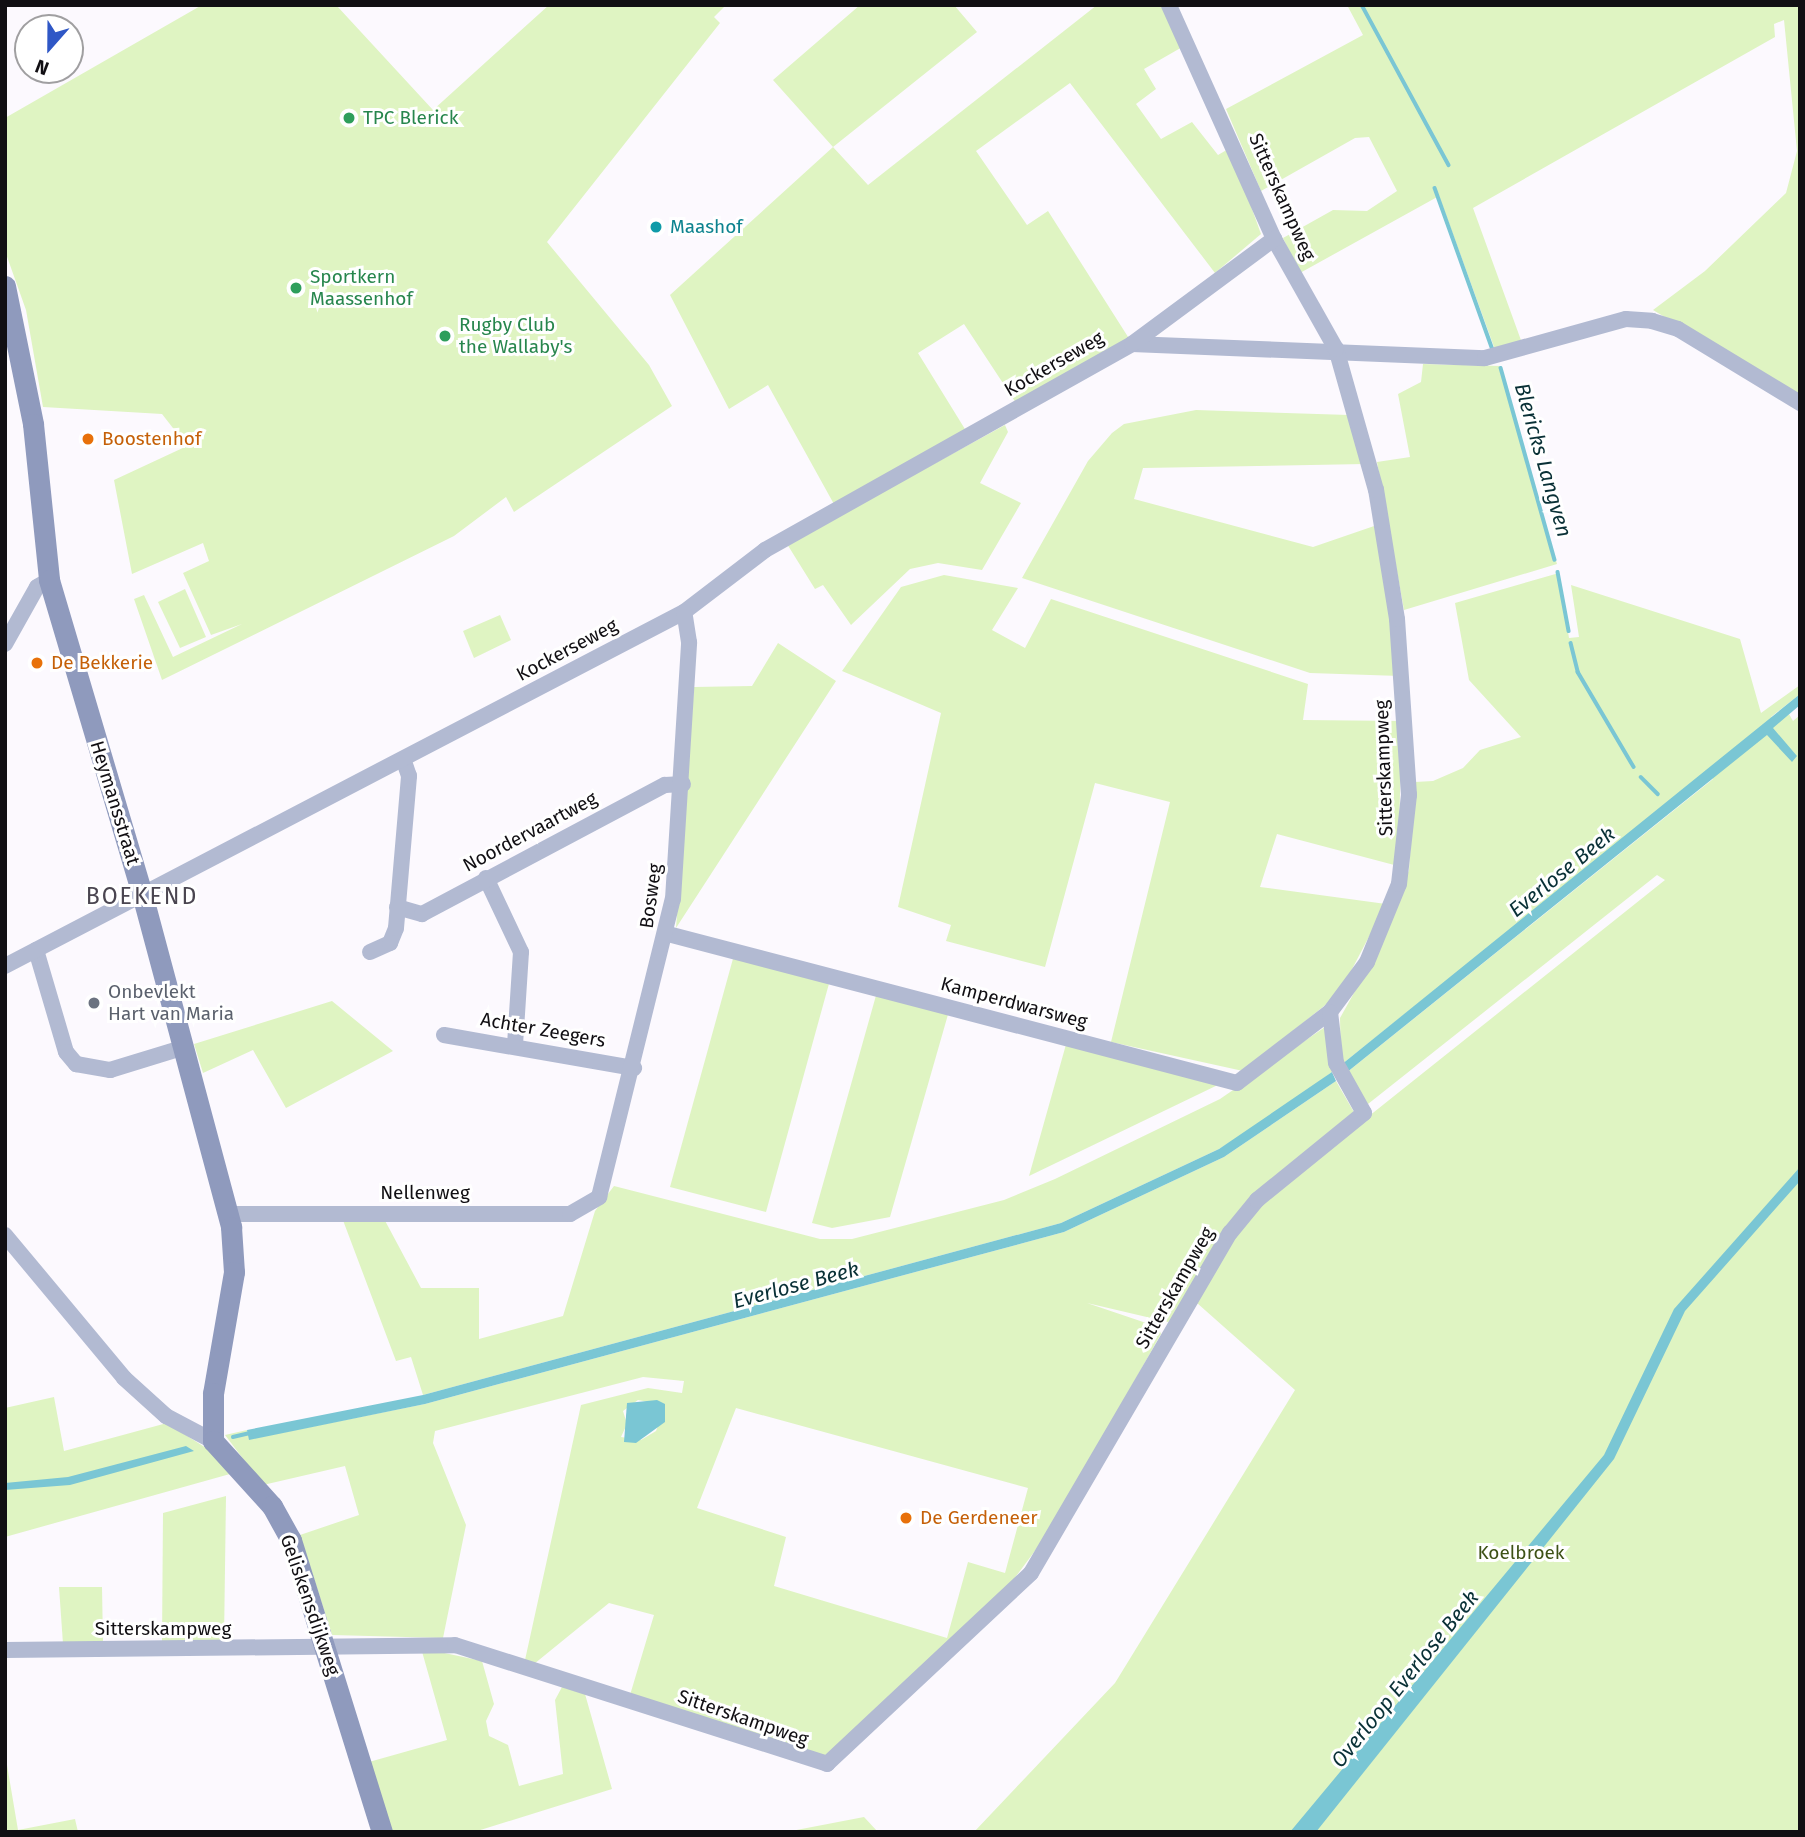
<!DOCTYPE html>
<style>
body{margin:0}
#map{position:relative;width:1805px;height:1837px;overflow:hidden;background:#fcf9fe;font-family:"Fira Sans",sans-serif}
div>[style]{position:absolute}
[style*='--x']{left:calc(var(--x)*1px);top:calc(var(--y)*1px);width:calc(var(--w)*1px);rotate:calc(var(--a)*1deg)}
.green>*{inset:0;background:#dff4c2}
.water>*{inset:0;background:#7ac6d4}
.stream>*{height:3.5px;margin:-1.75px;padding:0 1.75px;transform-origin:1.75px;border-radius:1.75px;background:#7ac6d4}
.street>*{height:16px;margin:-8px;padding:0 8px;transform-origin:8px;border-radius:8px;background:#b2bad2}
.secondary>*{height:21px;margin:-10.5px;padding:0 10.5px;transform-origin:10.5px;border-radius:10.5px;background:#8f9abd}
.dots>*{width:19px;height:19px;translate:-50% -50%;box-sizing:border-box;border:4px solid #fff;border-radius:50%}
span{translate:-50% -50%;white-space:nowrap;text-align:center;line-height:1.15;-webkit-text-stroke:6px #fff;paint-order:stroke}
.leisure-label{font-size:19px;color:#27864d}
.left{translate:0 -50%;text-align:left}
.street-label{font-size:19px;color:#110f13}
.culture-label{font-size:19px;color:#0d838f}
.food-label{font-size:19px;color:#c56008}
.worship-label{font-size:19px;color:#5b616d}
.park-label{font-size:19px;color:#3e5217}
.water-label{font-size:21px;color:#093036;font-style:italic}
.quarter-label{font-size:23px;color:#4a4550;letter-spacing:2px}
.frame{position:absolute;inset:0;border:7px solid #110f13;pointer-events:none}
.north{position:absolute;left:14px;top:14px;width:70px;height:70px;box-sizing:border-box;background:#fff;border:2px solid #a09fa1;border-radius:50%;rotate:201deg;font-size:19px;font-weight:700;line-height:28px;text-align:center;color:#110f13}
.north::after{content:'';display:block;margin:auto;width:24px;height:32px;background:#2f57c6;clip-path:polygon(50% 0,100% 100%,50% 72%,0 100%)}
</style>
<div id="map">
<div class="green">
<div style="clip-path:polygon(202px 5px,337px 6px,433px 110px,549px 5px,726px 5px,714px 17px,720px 23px,547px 242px,649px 365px,672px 406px,514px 512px,506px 497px,454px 536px,162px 680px,134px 599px,144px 595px,173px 657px,242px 624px,211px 635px,183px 573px,209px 561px,203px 543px,132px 574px,114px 480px,187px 446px,162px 414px,43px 407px,26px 310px,5px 251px,5px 118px)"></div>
<div style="clip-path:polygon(860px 5px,954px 5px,977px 32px,833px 147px,868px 185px,1097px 5px,1163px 5px,1184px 46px,1144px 69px,1156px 89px,1136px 104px,1161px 139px,1192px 122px,1218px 155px,1230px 148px,1261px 234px,1215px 273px,1070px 83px,976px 151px,1027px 225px,1048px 211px,1130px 340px,1018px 406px,964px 324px,918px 353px,968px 434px,835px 506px,768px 385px,729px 409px,670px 295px,833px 147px,773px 80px)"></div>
<div style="clip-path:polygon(1347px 5px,1800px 5px,1800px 398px,1653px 310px,1705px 271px,1786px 193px,1797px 151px,1784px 20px,1774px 24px,1775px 37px,1473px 208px,1522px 343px,1497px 355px,1439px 196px,1300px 273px,1283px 238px,1333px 210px,1367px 211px,1397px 191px,1369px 137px,1355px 138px,1261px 191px,1226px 109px,1363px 35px)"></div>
<div style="clip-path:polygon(1423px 364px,1501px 366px,1557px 564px,1404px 610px,1377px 462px,1410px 457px,1398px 394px,1421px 382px)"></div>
<div style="clip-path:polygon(1196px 410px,1349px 415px,1365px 464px,1143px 468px,1134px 499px,1313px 547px,1380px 524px,1400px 676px,1310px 673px,1022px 578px,1088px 461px,1112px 433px,1124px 424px)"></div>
<div style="clip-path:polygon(1005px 425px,1008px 432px,980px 483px,1021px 503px,982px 570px,938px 563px,910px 569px,851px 625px,823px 585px,815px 589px,787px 544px)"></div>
<div style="clip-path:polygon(1559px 573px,1569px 638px,1579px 637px,1571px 585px,1740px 639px,1761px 713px,1800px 685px,1800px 694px,1771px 717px,1779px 721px,1789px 714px,1793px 721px,1800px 715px,1800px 1832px,974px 1832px,1115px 1683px,1295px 1390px,1197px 1303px,1231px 1242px,1265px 1199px,1665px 880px,1657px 875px,1368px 1104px,1346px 1073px,1713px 779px,1711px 769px,1341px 1065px,1340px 1018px,1378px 950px,1409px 870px,1415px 782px,1433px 781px,1463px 768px,1480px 750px,1521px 737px,1469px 680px,1455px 603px)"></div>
<div style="clip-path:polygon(944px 575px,1018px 588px,992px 630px,1025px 648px,1051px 599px,1308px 684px,1303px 720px,1402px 721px,1398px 866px,1277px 834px,1260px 887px,1386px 904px,1339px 994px,1243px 1071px,1111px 1042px,1170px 802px,1095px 783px,1045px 967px,946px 941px,951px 925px,898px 907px,941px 713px,842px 671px,901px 587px)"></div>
<div style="clip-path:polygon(185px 589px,206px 637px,180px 648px,158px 602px)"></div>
<div style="clip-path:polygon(500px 615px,511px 640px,474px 658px,463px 631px)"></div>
<div style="clip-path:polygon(778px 643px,836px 681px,676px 928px,694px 687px,752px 686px)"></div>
<div style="clip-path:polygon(734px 955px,830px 980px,766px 1212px,670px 1187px)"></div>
<div style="clip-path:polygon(877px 992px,949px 1011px,890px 1217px,832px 1228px,812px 1223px)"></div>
<div style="clip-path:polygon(332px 1001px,393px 1051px,286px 1108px,253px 1050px,203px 1073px,194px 1044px)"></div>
<div style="clip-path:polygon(1325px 1027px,1332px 1072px,1277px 1113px,1219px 1149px,1061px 1223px,423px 1395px,411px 1357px,396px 1361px,341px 1215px,382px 1215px,421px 1288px,479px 1288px,479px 1339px,563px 1316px,595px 1211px,614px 1186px,820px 1239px,852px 1239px,1004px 1200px,1055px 1179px,1220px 1099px)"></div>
<div style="clip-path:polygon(1067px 1041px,1224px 1082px,1029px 1176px)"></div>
<div style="clip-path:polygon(evenodd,1336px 1081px,1355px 1114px,1264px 1186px,1178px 1316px,1168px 1322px,1087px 1303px,1158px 1327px,1161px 1334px,1049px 1532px,1008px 1587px,827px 1758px,630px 1695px,654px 1615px,609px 1603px,534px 1664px,525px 1660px,581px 1405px,648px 1388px,682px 1393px,684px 1381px,643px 1377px,435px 1431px,433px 1443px,466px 1525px,443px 1638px,332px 1635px,300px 1535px,359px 1515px,345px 1466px,263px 1485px,225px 1435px,247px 1430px,250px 1439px,425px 1404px,1064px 1232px,1224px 1157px,1336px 1081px,638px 1400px,665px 1405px,656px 1431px,641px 1440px,621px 1437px,627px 1424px,623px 1411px,638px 1400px,1336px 1081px,736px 1408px,1028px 1488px,1005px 1573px,968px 1562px,947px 1638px,774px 1586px,786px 1537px,697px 1508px,736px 1408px)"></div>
<div style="clip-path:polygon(54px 1397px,64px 1451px,167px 1423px,217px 1455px,230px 1474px,5px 1537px,5px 1408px)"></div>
<div style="clip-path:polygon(226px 1496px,224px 1641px,162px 1641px,163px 1513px)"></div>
<div style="clip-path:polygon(59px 1587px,102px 1587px,103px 1643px,63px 1644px)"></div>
<div style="clip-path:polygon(421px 1648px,482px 1661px,494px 1704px,486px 1721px,489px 1736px,508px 1745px,519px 1786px,563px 1774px,555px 1700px,562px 1687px,585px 1694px,612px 1789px,474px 1832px,390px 1832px,369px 1762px,447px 1740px)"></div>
<div style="clip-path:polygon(5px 1753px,18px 1830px,75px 1819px,78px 1832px,5px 1832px)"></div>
<div style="clip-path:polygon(864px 1817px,878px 1832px,786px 1832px)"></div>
</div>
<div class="water">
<div style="clip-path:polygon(1800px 694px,1800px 705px,1773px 728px,1797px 756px,1792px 762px,1767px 735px,1346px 1073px,1341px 1065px)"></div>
<div style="clip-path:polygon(1332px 1072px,1336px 1081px,1224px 1157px,1064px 1232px,425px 1404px,249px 1440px,247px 1430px,423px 1395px,1061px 1223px,1219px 1149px)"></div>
<div style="clip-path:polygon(1800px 1167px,1800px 1181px,1685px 1311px,1614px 1459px,1316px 1832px,1290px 1832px,1604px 1455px,1674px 1309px)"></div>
<div style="clip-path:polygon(657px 1400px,665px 1404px,665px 1422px,636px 1443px,624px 1442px,627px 1403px)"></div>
<div style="clip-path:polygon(186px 1446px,194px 1451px,70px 1485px,5px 1490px,5px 1483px,68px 1477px)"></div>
</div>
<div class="stream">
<div style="--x:1362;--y:5;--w:182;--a:61.5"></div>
<div style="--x:1435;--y:188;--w:172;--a:70.3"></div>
<div style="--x:1501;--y:368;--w:199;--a:74.3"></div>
<div style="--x:1558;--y:572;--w:60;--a:79.4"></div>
<div style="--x:1571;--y:643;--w:30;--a:76"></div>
<div style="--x:1578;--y:672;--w:110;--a:59.5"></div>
<div style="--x:1641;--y:777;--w:24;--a:45"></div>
<div style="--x:233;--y:1437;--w:17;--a:-13"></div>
</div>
<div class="street">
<div style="--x:1132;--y:344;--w:353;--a:2.3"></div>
<div style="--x:1485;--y:358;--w:146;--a:-15.5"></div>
<div style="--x:1626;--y:319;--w:26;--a:4"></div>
<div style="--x:1652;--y:321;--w:27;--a:17"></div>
<div style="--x:1678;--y:329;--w:143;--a:31.2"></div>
<div style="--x:5;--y:644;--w:65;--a:-60.7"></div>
<div style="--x:37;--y:587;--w:14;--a:-30"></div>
<div style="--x:486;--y:878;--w:82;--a:64.7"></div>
<div style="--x:521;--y:952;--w:92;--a:93.7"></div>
<div style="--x:397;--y:907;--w:26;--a:16"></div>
<div style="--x:422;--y:914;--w:275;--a:-28"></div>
<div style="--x:665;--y:785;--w:18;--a:-3"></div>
<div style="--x:668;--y:934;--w:588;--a:14.67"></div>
<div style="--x:1237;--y:1083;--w:117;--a:-37.4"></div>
<div style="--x:1330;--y:1012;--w:62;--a:-53.5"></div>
<div style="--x:1367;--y:962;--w:84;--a:-67.7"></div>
<div style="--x:1399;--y:884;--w:90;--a:-83.6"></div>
<div style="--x:1409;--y:795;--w:176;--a:-93.9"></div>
<div style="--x:1397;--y:619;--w:131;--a:-99.2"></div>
<div style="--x:1376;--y:490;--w:147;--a:-105.8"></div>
<div style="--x:1336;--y:349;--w:126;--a:-119.4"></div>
<div style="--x:1274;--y:239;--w:256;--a:-114.2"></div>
<div style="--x:36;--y:950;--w:106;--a:73.6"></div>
<div style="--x:66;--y:1052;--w:16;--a:50"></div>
<div style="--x:76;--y:1064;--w:35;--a:10"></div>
<div style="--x:110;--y:1070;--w:78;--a:-17"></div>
<div style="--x:370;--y:952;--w:22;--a:-24"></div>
<div style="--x:390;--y:943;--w:16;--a:-68"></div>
<div style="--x:396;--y:928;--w:153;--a:-85.1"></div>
<div style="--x:409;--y:776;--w:18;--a:-109"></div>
<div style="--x:5;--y:966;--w:766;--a:-27.54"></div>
<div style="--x:684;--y:612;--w:102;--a:-37.4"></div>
<div style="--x:765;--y:550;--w:421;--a:-29.3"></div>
<div style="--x:1132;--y:344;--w:177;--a:-36.5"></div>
<div style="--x:444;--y:1035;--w:193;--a:9.9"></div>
<div style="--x:227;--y:1214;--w:343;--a:0"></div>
<div style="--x:570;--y:1214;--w:34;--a:-30"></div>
<div style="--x:599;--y:1197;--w:307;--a:-76.1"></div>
<div style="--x:673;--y:899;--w:257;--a:-86.4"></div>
<div style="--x:689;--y:642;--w:30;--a:-99"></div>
<div style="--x:5;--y:1235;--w:186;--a:50.2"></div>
<div style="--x:124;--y:1378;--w:57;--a:42.1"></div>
<div style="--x:166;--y:1416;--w:53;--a:28"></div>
<div style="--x:5;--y:1650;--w:450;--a:-0.6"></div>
<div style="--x:455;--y:1645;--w:391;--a:17.7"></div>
<div style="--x:827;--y:1764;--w:279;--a:-43.1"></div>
<div style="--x:1031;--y:1573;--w:394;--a:-59.7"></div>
<div style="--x:1230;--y:1233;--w:43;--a:-50.7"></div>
<div style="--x:1257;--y:1200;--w:138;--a:-39.1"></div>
<div style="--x:1364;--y:1113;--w:57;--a:-119.2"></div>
<div style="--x:1336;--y:1063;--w:51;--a:-96.7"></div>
</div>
<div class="secondary">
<div style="--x:5;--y:286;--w:141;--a:78.5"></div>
<div style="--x:33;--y:424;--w:157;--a:84.1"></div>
<div style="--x:49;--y:580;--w:327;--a:73.5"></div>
<div style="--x:142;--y:894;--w:345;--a:75"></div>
<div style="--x:231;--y:1227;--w:45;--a:86.2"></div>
<div style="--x:234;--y:1272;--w:123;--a:99.8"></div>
<div style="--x:213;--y:1393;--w:48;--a:90"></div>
<div style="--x:213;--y:1441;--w:88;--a:47.8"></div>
<div style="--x:272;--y:1506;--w:39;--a:61"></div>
<div style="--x:291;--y:1540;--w:306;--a:72.7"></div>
</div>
<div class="dots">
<div style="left:349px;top:118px;background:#2e9e5b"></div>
<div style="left:656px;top:227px;background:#0f9aa8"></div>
<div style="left:296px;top:288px;background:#2e9e5b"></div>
<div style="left:445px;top:336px;background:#2e9e5b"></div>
<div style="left:88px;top:439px;background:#e8710a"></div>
<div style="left:37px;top:663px;background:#e8710a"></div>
<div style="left:94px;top:1003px;background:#6b7280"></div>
<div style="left:906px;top:1518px;background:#e8710a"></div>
</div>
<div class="leisure-label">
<span class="left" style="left:363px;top:118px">TPC Blerick</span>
<span class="left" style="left:310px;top:288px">Sportkern<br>Maassenhof</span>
<span class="left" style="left:459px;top:336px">Rugby Club<br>the Wallaby's</span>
</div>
<div class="street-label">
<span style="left:1282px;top:197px;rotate:66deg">Sitterskampweg</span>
<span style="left:1054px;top:364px;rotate:-30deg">Kockerseweg</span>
<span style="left:567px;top:650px;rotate:-28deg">Kockerseweg</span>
<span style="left:1384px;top:768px;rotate:-92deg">Sitterskampweg</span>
<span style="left:115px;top:803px;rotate:73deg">Heymansstraat</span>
<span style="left:530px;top:832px;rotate:-28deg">Noordervaartweg</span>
<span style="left:651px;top:896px;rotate:-82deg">Bosweg</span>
<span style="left:1014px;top:1003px;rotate:15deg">Kamperdwarsweg</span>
<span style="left:543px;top:1030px;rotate:10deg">Achter Zeegers</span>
<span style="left:425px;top:1193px">Nellenweg</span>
<span style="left:1175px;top:1288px;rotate:-60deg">Sitterskampweg</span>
<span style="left:310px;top:1605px;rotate:71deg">Geliskensdijkweg</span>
<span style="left:163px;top:1629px">Sitterskampweg</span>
<span style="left:743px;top:1718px;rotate:19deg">Sitterskampweg</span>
</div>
<div class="culture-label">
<span class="left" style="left:670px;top:227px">Maashof</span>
</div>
<div class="food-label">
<span class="left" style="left:102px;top:439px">Boostenhof</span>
<span class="left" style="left:51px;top:663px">De Bekkerie</span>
<span class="left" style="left:920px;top:1518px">De Gerdeneer</span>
</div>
<div class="worship-label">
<span class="left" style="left:108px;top:1003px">Onbevlekt<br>Hart van Maria</span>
</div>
<div class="park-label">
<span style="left:1521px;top:1553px">Koelbroek</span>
</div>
<div class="water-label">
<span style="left:1543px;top:460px;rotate:74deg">Blericks Langven</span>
<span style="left:1562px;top:872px;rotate:-39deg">Everlose Beek</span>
<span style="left:796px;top:1285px;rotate:-15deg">Everlose Beek</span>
<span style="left:1405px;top:1679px;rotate:-51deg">Overloop Everlose Beek</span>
</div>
<div class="quarter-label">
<span style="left:142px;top:896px">BOEKEND</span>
</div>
<div class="frame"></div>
<div class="north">N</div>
</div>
